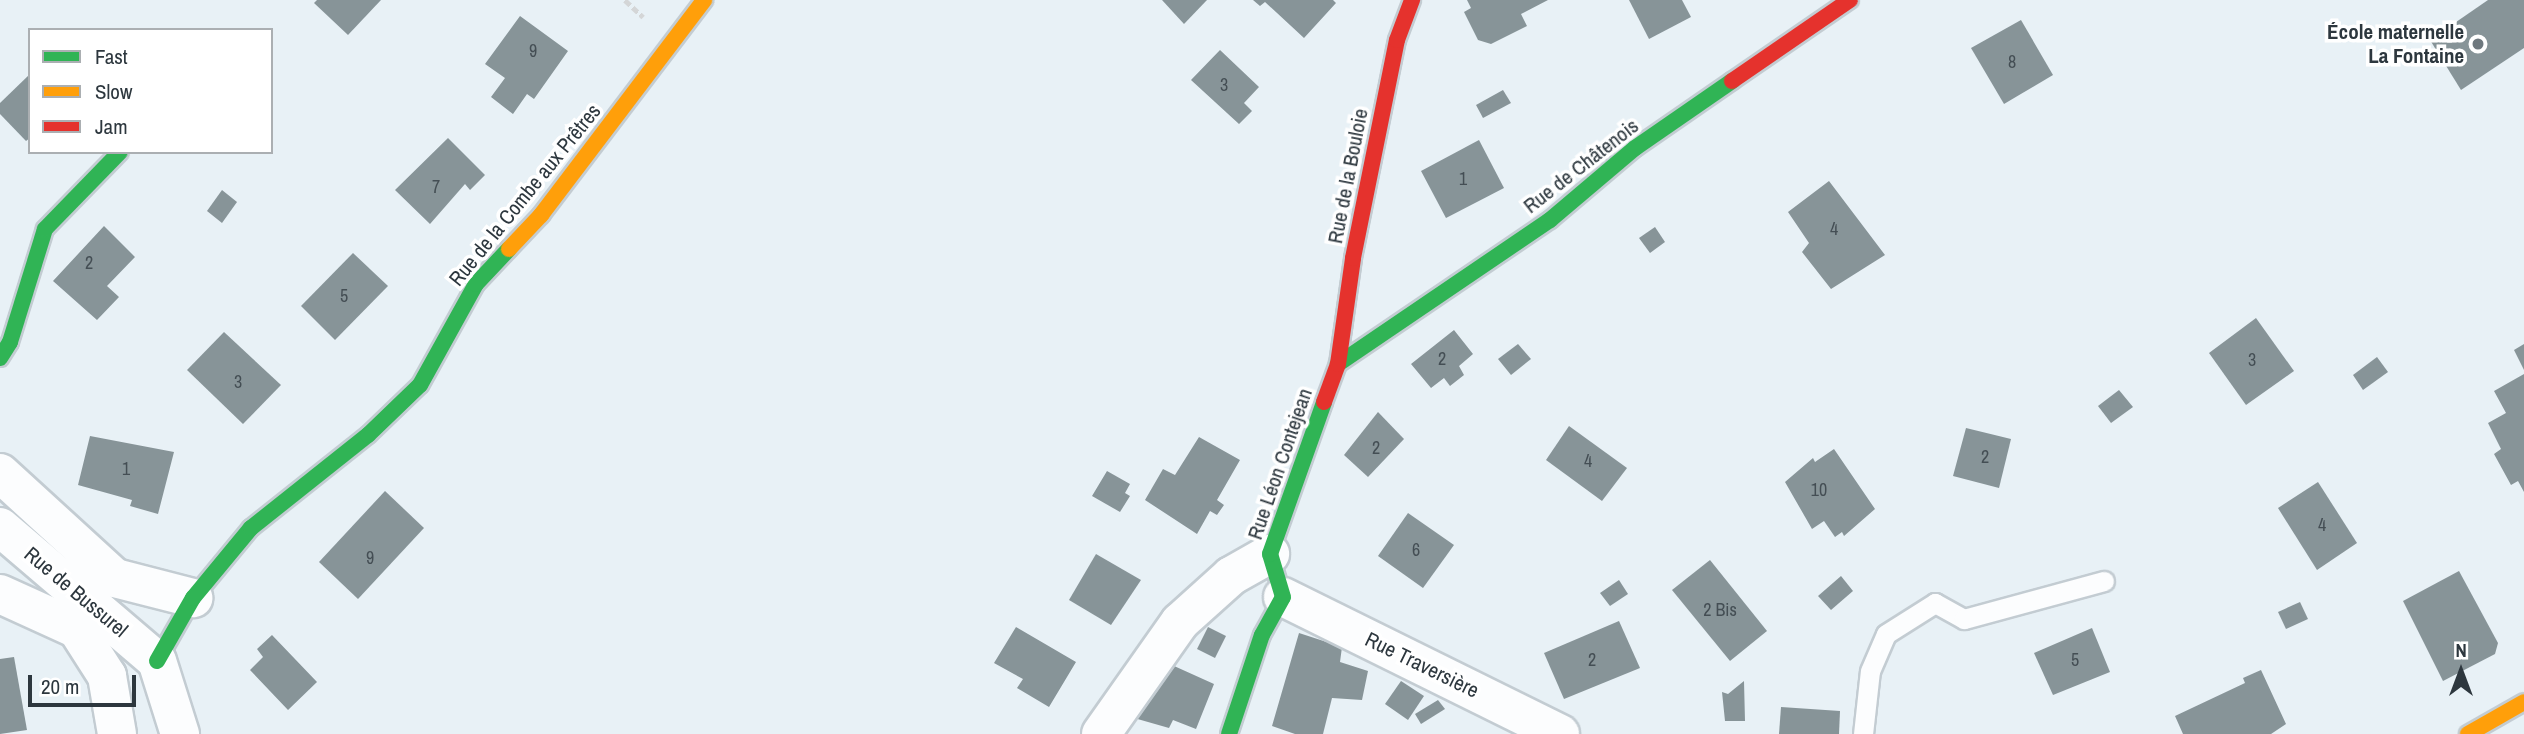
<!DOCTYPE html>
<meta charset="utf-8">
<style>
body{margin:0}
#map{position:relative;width:2524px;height:734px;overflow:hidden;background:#e8f1f6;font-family:"Archivo Narrow",sans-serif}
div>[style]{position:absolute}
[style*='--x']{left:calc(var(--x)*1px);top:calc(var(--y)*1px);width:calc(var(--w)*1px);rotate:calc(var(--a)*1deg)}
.building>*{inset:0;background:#879498}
.path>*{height:4.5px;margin-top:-2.25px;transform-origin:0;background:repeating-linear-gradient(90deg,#d4d6d7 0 7px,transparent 0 10.5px)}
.roads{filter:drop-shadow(2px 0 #c3ccd2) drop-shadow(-2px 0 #c3ccd2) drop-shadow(0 2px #c3ccd2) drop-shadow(0 -2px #c3ccd2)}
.lane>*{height:19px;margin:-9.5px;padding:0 9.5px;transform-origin:9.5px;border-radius:9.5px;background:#fcfdfe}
.street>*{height:38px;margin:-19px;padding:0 19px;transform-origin:19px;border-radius:19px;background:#fcfdfe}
.fast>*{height:16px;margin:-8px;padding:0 8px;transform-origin:8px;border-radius:8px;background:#30b455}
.slow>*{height:16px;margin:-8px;padding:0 8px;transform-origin:8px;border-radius:8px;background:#ff9f0a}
.jam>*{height:16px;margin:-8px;padding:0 8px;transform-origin:8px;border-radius:8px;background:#e5322d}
.dots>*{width:19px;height:19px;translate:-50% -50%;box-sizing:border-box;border:4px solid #fff;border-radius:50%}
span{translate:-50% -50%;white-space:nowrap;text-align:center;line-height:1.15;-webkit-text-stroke:7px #fff;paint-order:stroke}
.number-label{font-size:18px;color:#444e54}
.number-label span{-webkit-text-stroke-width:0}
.poi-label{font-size:21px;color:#2d373e;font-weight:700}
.right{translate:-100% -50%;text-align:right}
.street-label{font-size:21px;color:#2d373e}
.legend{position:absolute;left:28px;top:28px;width:245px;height:126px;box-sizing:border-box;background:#fff;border:2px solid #abafb2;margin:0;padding:9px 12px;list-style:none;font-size:21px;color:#2d373e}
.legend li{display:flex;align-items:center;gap:14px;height:35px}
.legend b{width:35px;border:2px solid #abafb2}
.north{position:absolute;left:2426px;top:636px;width:70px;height:70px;-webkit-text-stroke:5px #fff;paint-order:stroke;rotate:0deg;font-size:19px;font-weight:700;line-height:28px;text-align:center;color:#2d373e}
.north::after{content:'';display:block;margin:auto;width:24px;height:32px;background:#2d373e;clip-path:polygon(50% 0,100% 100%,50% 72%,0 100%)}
.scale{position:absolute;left:28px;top:675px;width:108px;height:32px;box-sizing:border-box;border:4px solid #2d373e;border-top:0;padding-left:9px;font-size:21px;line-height:24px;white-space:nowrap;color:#2d373e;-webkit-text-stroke:5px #fff;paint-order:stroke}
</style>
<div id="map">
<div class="building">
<div style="clip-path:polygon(317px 0,381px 0,348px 35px,314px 3px)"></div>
<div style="clip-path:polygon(1162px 0,1207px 0,1184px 24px)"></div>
<div style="clip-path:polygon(1253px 0,1333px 0,1336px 3px,1304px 38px,1265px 2px,1260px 6px)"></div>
<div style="clip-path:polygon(1467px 0,1548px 0,1521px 14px,1527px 26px,1491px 44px,1478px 40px,1464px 12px,1471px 8px)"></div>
<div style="clip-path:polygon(1629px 0,1682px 0,1691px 17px,1649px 39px)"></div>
<div style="clip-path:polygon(2488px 0,2524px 0,2524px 48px,2461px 90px,2430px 40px)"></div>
<div style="clip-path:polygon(520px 16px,568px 51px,534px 99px,527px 94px,513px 114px,491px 97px,505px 78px,485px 64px)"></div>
<div style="clip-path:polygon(2021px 20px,2053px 75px,2004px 104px,1971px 48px)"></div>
<div style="clip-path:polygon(1220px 50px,1259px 87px,1244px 103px,1252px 111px,1239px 124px,1191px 80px)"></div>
<div style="clip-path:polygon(30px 74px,30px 138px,26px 141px,0 114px,0 103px)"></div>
<div style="clip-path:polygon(1503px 90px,1511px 103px,1483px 118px,1476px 105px)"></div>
<div style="clip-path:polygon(448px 138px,485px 175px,470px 190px,465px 184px,430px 224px,395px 190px)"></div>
<div style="clip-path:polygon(1479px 140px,1504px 188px,1446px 218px,1421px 171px)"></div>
<div style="clip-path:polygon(1829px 181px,1885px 255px,1831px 289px,1802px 252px,1809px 243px,1788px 212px)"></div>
<div style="clip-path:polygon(222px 190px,237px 202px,222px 223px,207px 211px)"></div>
<div style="clip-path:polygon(104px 226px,135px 257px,107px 286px,119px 297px,97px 320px,53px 281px)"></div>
<div style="clip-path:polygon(1655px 227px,1665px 242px,1650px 253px,1639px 238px)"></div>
<div style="clip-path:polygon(353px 253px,388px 286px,335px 340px,301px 306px)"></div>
<div style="clip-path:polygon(2256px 318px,2294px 371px,2246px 405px,2209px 353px)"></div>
<div style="clip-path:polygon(1454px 330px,1473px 354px,1459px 366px,1464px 375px,1450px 386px,1444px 378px,1431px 388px,1411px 364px)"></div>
<div style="clip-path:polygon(224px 332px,281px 385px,243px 424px,187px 370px)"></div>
<div style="clip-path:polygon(1518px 344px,1531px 359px,1511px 375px,1498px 359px)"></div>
<div style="clip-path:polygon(2524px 344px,2524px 370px,2514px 350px)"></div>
<div style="clip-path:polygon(2377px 357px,2388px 372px,2363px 390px,2353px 375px)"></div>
<div style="clip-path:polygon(2524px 374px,2524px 492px,2518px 481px,2511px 485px,2494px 454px,2501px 449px,2488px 423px,2506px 413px,2494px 391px)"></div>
<div style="clip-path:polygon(2119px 390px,2133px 407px,2111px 423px,2098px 406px)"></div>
<div style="clip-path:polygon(1378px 412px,1404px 439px,1368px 477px,1344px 455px)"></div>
<div style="clip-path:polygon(1569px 426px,1627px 468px,1602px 501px,1546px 460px)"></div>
<div style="clip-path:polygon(1966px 428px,2011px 439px,1999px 488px,1953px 476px)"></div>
<div style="clip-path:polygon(90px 436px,174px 452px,158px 514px,130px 506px,132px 500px,78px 485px)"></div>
<div style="clip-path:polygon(1199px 437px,1240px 460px,1217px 500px,1224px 505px,1217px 515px,1210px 511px,1197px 534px,1145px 500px,1163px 469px,1175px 475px)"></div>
<div style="clip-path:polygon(1834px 449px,1875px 509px,1844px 536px,1842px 532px,1835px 537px,1824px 521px,1812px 529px,1785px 482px,1813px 458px,1815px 462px)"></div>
<div style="clip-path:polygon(1107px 471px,1130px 484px,1125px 493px,1130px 496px,1120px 512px,1092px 496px)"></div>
<div style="clip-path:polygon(2318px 482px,2357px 543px,2317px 570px,2278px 508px)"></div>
<div style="clip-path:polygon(385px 491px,424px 528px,358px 599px,319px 562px)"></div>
<div style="clip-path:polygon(1408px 513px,1454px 545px,1423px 588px,1378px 556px)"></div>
<div style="clip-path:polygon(1096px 554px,1141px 580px,1111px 625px,1069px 600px)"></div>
<div style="clip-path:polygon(1710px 560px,1767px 631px,1730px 661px,1672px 590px)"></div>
<div style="clip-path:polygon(2459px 571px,2498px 643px,2495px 654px,2443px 681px,2403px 601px)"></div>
<div style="clip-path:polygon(1841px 576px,1853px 591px,1831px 610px,1818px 596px)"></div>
<div style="clip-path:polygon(1619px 580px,1628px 594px,1610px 606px,1600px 593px)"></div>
<div style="clip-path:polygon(2300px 602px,2308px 619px,2286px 629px,2278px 612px)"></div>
<div style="clip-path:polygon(1619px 621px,1640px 668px,1564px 699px,1544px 653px)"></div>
<div style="clip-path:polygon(1016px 627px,1076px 662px,1049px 707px,1017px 688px,1023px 679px,994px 663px)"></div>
<div style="clip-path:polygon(1208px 627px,1226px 636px,1215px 658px,1197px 649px)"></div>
<div style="clip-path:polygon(2092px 628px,2110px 672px,2053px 695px,2034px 653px)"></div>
<div style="clip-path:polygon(1299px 633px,1342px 647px,1340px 662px,1368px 671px,1362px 700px,1332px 698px,1323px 734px,1295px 734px,1272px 726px)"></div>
<div style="clip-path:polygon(272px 635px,317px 682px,288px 710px,250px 670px,263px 657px,257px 649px)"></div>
<div style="clip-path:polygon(14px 657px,27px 730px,0 734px,0 659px)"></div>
<div style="clip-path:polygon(1163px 661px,1214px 684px,1196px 729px,1173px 720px,1169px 728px,1127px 716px)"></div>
<div style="clip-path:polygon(2261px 670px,2286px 724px,2271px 734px,2183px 734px,2175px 716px,2245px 683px,2243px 678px)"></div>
<div style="clip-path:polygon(1401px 681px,1424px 696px,1408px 720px,1385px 704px)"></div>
<div style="clip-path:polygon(1744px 681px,1745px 721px,1725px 721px,1722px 692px,1728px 694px)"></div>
<div style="clip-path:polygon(1438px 700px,1445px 709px,1421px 724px,1415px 714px)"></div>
<div style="clip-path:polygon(1781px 707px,1840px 711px,1839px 734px,1779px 734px)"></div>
</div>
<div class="path">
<div style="--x:625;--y:0;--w:25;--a:43"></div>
</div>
<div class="roads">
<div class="lane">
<div style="--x:1863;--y:734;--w:63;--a:-83.7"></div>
<div style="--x:1870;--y:671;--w:40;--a:-66.6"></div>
<div style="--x:1886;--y:634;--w:58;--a:-32.3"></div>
<div style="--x:1935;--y:603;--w:33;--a:29"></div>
<div style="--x:1964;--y:619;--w:145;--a:-15.2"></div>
</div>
<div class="street">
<div style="--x:0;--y:473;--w:156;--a:42.4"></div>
<div style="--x:115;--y:578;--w:81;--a:14.4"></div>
<div style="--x:0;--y:527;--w:206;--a:40.5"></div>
<div style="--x:157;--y:661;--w:77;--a:72.5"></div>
<div style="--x:0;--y:594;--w:85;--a:24.4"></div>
<div style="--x:77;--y:629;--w:56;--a:57.4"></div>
<div style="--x:107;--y:676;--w:59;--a:80.2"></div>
<div style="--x:1283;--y:597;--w:309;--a:26.3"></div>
<div style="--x:1101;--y:734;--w:137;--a:-54.8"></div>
<div style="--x:1180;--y:622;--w:69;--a:-42"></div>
<div style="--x:1231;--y:576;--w:45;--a:-29.4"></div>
</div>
<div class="fast">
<div style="--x:0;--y:358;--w:19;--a:-58"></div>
<div style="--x:10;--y:342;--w:118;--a:-72.8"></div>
<div style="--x:45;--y:229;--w:107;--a:-45.8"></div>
<div style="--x:1338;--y:364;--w:256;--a:-34.2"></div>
<div style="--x:1550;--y:220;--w:111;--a:-40.3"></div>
<div style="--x:1635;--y:148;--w:118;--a:-34.6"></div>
<div style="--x:157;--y:661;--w:73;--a:-60.3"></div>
<div style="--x:193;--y:598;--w:91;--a:-50.4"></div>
<div style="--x:251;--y:528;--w:149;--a:-38.5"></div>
<div style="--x:368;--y:435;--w:72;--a:-43.9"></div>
<div style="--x:420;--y:385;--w:115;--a:-61"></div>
<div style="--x:476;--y:284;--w:48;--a:-46.7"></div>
<div style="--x:1229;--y:734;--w:104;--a:-71.6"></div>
<div style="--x:1262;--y:635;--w:43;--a:-61.1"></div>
<div style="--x:1283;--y:597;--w:45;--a:-106.8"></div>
<div style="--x:1270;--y:554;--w:161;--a:-70.4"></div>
</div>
<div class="slow">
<div style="--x:509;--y:249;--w:47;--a:-46.7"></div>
<div style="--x:541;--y:215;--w:270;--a:-52.8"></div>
<div style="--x:2468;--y:734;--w:64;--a:-29.7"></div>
</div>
<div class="jam">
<div style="--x:1732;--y:81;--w:143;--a:-34.5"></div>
<div style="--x:1324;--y:402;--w:40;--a:-69.8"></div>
<div style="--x:1338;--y:364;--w:107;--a:-81.9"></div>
<div style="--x:1353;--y:258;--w:222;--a:-78.6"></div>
<div style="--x:1397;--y:40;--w:43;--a:-69.4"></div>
</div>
</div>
<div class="dots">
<div style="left:2478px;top:44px;background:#6e787e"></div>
</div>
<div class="number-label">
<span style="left:533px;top:51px">9</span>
<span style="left:2012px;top:62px">8</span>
<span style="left:1224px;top:85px">3</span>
<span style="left:1463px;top:179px">1</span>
<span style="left:436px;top:187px">7</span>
<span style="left:1834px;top:229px">4</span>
<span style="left:89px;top:263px">2</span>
<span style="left:344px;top:296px">5</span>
<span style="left:1442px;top:359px">2</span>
<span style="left:2252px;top:360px">3</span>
<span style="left:238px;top:382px">3</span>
<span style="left:1376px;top:448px">2</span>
<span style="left:1985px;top:457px">2</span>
<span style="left:1588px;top:461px">4</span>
<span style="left:126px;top:469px">1</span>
<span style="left:1819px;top:490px">10</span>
<span style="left:2322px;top:525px">4</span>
<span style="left:1416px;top:550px">6</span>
<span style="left:370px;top:558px">9</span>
<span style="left:1720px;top:610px">2 Bis</span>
<span style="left:1592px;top:660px">2</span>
<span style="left:2075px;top:660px">5</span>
</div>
<div class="poi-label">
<span class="right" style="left:2464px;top:44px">École maternelle<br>La Fontaine</span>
</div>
<div class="street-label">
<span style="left:1581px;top:166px;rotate:-38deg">Rue de Châtenois</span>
<span style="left:1348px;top:176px;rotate:-79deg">Rue de la Bouloie</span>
<span style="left:525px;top:195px;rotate:-51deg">Rue de la Combe aux Prêtres</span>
<span style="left:1280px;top:464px;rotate:-71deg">Rue Léon Contejean</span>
<span style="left:76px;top:592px;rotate:40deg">Rue de Bussurel</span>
<span style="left:1422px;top:665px;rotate:26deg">Rue Traversière</span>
</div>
<ul class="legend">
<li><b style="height:9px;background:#30b455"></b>Fast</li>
<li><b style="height:9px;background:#ff9f0a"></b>Slow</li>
<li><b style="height:9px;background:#e5322d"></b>Jam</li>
</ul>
<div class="north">N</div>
<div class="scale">20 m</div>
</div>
